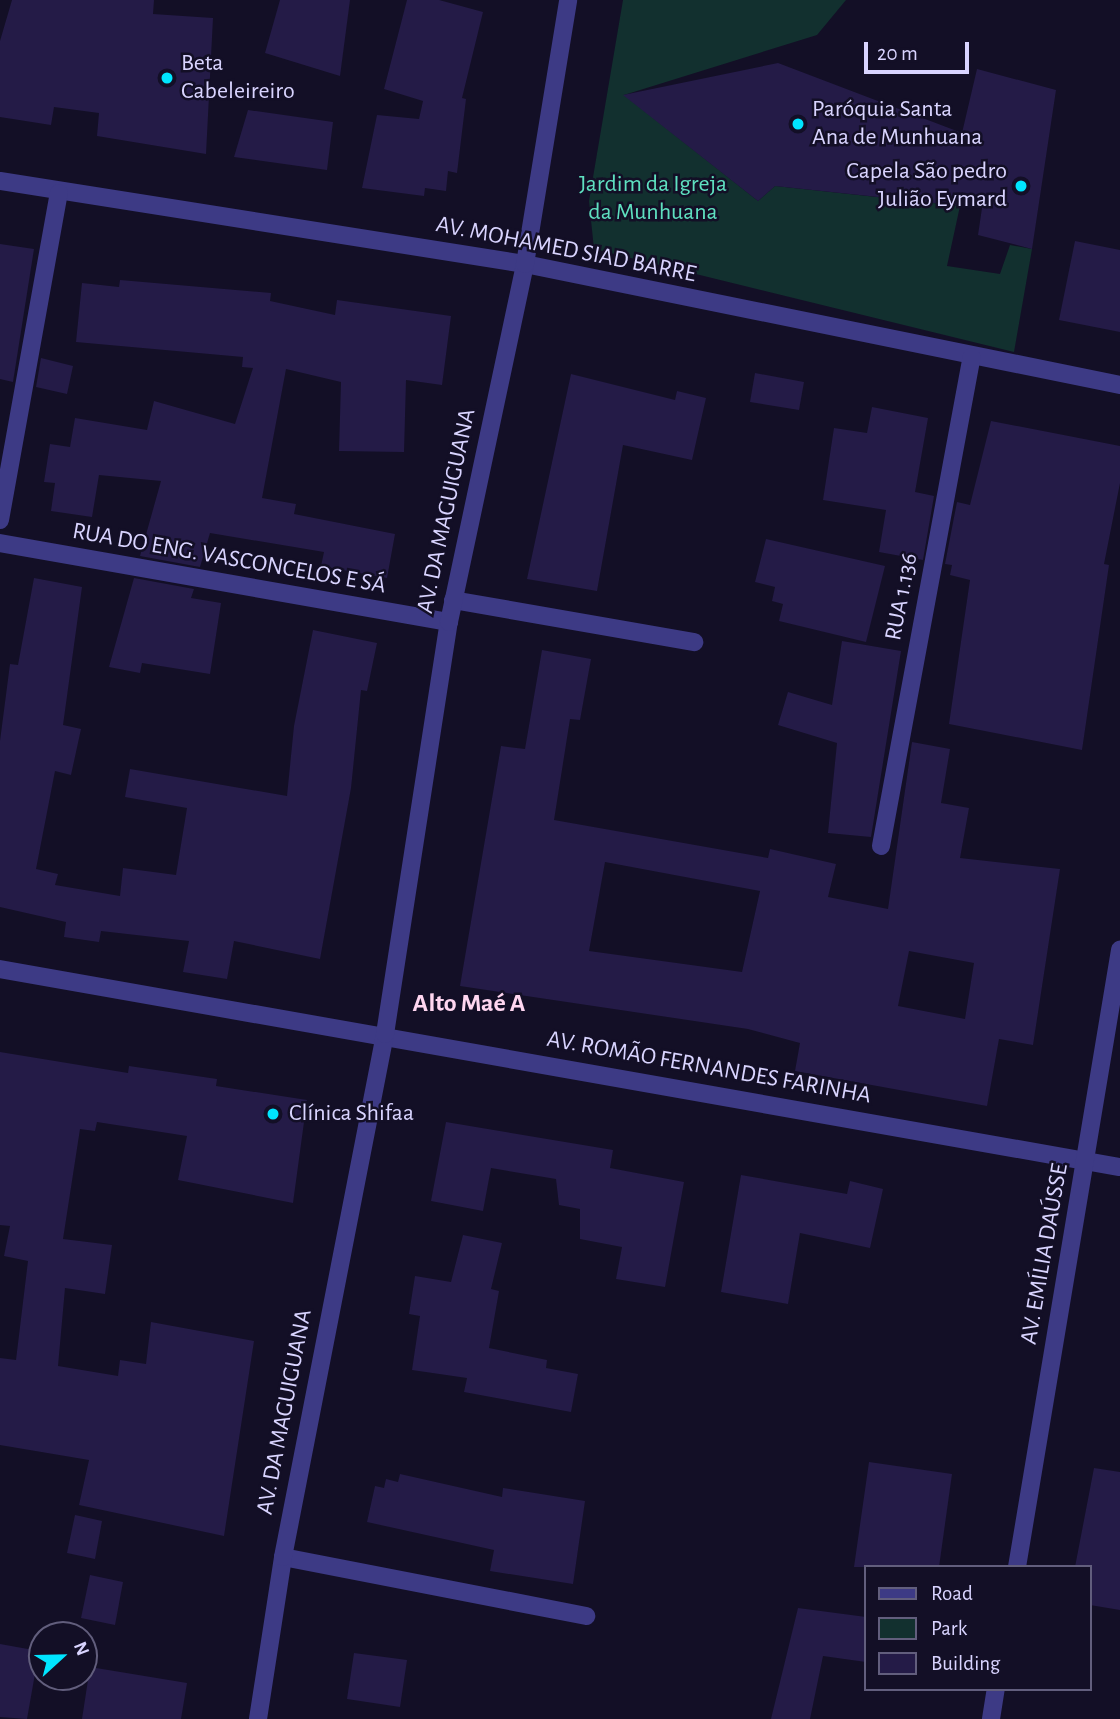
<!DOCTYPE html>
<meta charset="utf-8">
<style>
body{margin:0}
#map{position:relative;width:1120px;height:1719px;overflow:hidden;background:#130f26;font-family:"Alegreya Sans",sans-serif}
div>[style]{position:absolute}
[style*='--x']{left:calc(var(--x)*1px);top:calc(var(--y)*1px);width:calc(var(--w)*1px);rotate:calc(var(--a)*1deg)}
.green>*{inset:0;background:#12302f}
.building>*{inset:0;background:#241b47}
.street>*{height:18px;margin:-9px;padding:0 9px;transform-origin:9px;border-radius:9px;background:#3d3a85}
.dots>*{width:19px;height:19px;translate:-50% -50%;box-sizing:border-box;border:4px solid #130f26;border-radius:50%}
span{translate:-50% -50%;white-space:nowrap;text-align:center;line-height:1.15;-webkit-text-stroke:5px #130f26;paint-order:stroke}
.poi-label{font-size:24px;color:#d9d4ff}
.left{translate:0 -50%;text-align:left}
.right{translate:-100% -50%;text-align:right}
.park-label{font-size:24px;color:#5fe0c0}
.street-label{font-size:24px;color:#d9d4ff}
.neighbourhood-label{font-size:26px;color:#ffd6f0;font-weight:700}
.legend{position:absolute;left:864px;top:1565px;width:228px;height:126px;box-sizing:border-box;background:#130f26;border:2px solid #625e7d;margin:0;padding:9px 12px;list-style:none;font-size:21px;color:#d9d4ff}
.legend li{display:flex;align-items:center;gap:14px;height:35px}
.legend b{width:35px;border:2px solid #625e7d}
.north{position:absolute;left:28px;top:1621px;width:70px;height:70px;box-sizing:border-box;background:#130f26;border:2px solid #625e7d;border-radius:50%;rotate:68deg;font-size:19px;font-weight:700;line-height:28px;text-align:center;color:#d9d4ff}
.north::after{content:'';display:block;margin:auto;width:24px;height:32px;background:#00e5ff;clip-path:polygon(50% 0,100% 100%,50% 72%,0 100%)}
.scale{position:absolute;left:864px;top:42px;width:105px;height:32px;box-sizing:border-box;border:4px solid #d9d4ff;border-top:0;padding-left:9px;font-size:21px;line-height:24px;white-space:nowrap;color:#d9d4ff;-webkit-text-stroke:5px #130f26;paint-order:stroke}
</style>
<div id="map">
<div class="green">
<div style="clip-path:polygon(623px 0,846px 0,817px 35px,624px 95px,758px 201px,775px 186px,960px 206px,947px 266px,1000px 274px,1010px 245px,1032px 249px,1014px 352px,594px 249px,589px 201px)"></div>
</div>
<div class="building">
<div style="clip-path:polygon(12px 0,154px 0,153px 14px,213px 18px,206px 154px,97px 136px,99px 113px,54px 107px,51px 125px,0 117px,0 41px)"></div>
<div style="clip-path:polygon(280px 0,350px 0,340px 76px,265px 53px)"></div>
<div style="clip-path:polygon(407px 0,439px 0,483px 12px,462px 98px,466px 99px,457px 173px,448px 171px,446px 191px,425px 188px,424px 196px,362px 188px,377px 115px,419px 119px,423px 101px,384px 89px)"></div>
<div style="clip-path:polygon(778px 63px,962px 133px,977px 69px,1056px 90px,1032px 249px,978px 235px,982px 208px,775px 186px,758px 201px,623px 95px)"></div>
<div style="clip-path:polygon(248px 110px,333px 122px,327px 170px,234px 157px)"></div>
<div style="clip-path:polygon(1075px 241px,1120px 250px,1120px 332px,1059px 320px)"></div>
<div style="clip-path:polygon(0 244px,34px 249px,13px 382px,0 379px)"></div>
<div style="clip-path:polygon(120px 280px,271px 293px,270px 301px,335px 315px,337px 300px,451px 316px,442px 385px,406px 380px,404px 452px,339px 451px,341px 382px,286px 369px,262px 498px,296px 504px,294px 514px,395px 534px,387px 578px,321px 566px,324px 552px,210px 533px,200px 567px,140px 556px,161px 481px,99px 475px,92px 517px,51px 511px,55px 483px,44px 482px,50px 444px,70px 447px,75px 418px,147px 430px,154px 401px,235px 424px,253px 368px,242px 367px,243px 357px,76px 342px,82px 283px,119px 287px)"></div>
<div style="clip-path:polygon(41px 358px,73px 366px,67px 394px,36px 387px)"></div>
<div style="clip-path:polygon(755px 373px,804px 382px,799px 410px,750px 402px)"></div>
<div style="clip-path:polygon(571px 374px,675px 400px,677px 391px,706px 398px,692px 460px,623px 445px,597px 591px,527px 579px)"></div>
<div style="clip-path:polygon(872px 407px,928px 418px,915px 492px,934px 496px,923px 560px,879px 552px,886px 510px,823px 500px,834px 428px,867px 433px)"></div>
<div style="clip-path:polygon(991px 421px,1120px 446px,1120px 483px,1104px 564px,1109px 565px,1082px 750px,949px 724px,970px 580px,950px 575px,952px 565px,945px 564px,957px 502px,970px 505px)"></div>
<div style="clip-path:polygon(766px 539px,885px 566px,866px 642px,779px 621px,783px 604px,772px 601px,775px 587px,755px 582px)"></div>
<div style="clip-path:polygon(34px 578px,82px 587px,63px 725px,81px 729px,71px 775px,55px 771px,36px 869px,58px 874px,55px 885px,120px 896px,123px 868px,176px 875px,187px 808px,125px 797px,130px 769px,287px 796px,294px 726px,313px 630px,377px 643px,367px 691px,361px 690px,351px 788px,320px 959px,234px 941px,227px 979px,183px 972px,189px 941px,101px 931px,99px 942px,64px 937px,66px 922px,0 907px,0 741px,10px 664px,18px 665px)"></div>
<div style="clip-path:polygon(134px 578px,194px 589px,191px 598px,221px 603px,210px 674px,142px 663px,140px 673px,109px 667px)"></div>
<div style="clip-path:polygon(842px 641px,901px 651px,871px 837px,828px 833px,837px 743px,778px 725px,788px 692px,832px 705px)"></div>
<div style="clip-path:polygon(evenodd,542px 650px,591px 659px,580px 720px,570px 719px,554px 820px,768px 858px,770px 849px,836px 864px,828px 897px,888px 909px,912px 742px,950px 749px,941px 803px,969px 808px,960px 858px,1060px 869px,1033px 1045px,999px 1039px,987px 1106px,795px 1071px,800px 1043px,748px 1029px,460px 986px,501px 746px,525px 749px,542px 650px,605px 862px,760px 891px,742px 972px,589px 951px,605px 862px,542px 650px,909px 951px,974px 963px,965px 1019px,898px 1006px,909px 951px)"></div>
<div style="clip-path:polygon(0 1052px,128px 1073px,129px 1066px,217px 1079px,216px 1086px,307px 1100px,293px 1203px,178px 1180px,187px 1136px,97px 1122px,95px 1131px,80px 1129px,63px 1239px,112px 1245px,105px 1294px,65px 1288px,58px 1366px,118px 1376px,120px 1360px,146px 1364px,151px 1322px,254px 1341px,224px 1536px,79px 1505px,89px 1460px,0 1445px,0 1358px,16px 1360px,28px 1261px,4px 1256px,10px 1226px,0 1225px)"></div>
<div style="clip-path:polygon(446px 1122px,613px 1150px,610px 1168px,684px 1182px,665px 1287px,616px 1279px,622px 1247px,580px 1239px,580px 1209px,559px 1205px,556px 1179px,491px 1168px,483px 1211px,431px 1201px)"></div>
<div style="clip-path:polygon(741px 1175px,847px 1194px,850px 1181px,883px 1189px,870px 1248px,800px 1233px,788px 1304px,721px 1292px)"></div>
<div style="clip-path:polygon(463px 1235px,502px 1243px,491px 1289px,499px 1291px,489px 1348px,547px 1360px,546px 1368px,578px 1374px,571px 1412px,464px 1392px,467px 1378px,412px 1370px,420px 1316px,409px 1314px,415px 1276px,451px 1282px)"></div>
<div style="clip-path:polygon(869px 1462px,952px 1474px,939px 1567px,854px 1567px)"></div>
<div style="clip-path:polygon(1094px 1468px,1120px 1472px,1120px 1610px,1090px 1605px,1090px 1567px,1075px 1567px)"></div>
<div style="clip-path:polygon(400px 1474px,502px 1497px,503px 1488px,585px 1501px,573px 1584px,490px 1571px,494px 1550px,367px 1522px,375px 1486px,384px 1488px,386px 1479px,398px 1482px)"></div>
<div style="clip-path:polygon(75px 1515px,102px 1521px,95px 1559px,67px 1553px)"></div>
<div style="clip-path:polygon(90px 1575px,123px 1582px,115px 1625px,81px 1618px)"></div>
<div style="clip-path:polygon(798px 1608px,866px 1617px,866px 1662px,823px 1656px,810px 1719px,771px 1719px)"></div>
<div style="clip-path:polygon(0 1644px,39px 1651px,27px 1719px,0 1717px)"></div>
<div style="clip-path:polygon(354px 1653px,407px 1660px,400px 1707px,347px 1699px)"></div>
<div style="clip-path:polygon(90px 1667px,187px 1683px,181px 1719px,82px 1719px)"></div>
</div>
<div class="street">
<div style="--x:0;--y:181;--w:532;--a:8.98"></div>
<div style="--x:525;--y:264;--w:607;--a:11.49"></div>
<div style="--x:0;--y:520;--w:332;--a:-79.8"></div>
<div style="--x:0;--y:543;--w:456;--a:10"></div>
<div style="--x:453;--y:600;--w:245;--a:9.9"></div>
<div style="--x:881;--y:846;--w:497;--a:-79.5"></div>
<div style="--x:0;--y:969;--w:1137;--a:10.03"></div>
<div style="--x:283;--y:1557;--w:309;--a:11"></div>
<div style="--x:1017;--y:1567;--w:626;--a:-80.52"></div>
<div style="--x:258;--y:1719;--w:164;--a:-81.2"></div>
<div style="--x:283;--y:1557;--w:533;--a:-78.96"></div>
<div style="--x:385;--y:1034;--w:417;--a:-81.2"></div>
<div style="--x:449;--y:622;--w:366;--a:-78"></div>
<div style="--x:525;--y:264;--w:267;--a:-80.7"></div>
<div style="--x:991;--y:1719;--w:30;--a:-81"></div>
</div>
<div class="dots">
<div style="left:167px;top:78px;background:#00e5ff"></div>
<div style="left:798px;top:124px;background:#00e5ff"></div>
<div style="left:1021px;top:186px;background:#00e5ff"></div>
<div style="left:273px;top:1114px;background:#00e5ff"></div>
</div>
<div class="poi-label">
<span class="left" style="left:181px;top:78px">Beta<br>Cabeleireiro</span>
<span class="left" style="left:812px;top:124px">Paróquia Santa<br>Ana de Munhuana</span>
<span class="right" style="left:1007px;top:186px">Capela São pedro<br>Julião Eymard</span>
<span class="left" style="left:289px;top:1114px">Clínica Shifaa</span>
</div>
<div class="park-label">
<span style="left:653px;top:199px">Jardim da Igreja<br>da Munhuana</span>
</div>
<div class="street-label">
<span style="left:566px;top:250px;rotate:11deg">AV. MOHAMED SIAD BARRE</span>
<span style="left:447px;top:511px;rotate:-78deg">AV. DA MAGUIGUANA</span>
<span style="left:229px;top:559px;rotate:10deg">RUA DO ENG. VASCONCELOS E SÁ</span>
<span style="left:902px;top:597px;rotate:-79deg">RUA 1.136</span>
<span style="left:709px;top:1068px;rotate:10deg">AV. ROMÃO FERNANDES FARINHA</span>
<span style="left:1045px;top:1254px;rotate:-80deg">AV. EMÍLIA DAÚSSE</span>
<span style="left:285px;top:1412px;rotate:-79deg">AV. DA MAGUIGUANA</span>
</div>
<div class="neighbourhood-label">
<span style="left:469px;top:1004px">Alto Maé A</span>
</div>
<ul class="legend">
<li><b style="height:9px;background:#3d3a85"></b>Road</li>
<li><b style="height:19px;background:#12302f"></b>Park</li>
<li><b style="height:19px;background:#241b47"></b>Building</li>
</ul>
<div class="north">N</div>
<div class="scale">20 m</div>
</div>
